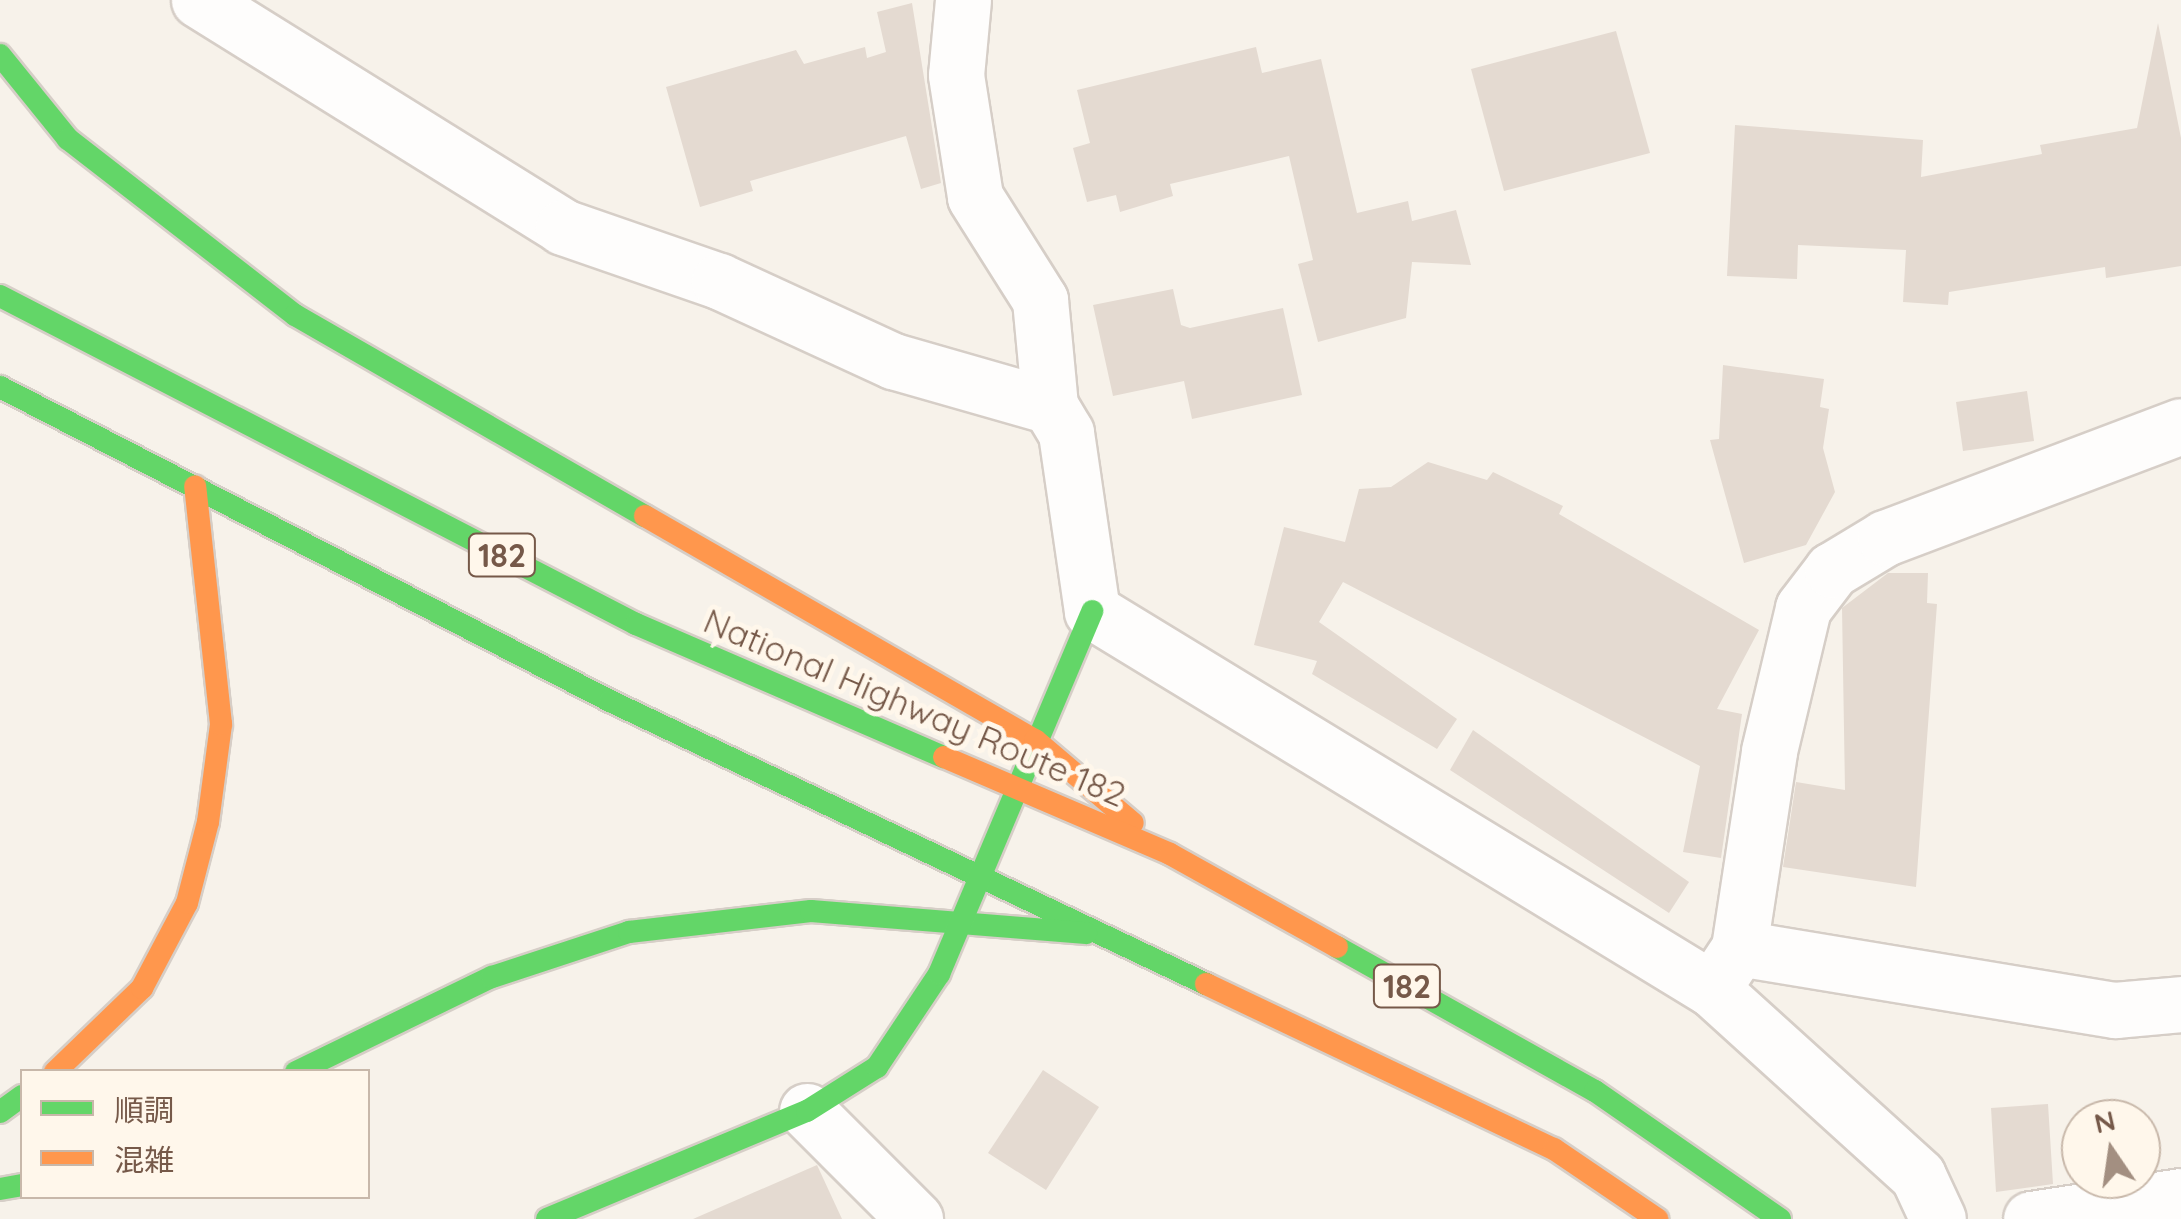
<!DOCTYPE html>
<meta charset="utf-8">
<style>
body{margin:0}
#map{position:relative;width:2181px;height:1219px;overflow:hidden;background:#f7f2ea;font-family:Quicksand,"Noto Sans JP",sans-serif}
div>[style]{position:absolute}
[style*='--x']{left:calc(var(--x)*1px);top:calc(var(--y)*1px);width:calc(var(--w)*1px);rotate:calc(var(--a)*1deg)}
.building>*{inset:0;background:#e4dad1}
.roads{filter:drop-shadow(2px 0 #d6cec7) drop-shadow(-2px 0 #d6cec7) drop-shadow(0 2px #d6cec7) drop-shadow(0 -2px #d6cec7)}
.street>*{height:55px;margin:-27.5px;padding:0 27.5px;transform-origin:27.5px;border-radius:27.5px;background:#fefdfc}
.fast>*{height:22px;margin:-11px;padding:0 11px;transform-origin:11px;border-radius:11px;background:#63d668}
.slow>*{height:22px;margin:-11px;padding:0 11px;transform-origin:11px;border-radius:11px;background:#ff974d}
span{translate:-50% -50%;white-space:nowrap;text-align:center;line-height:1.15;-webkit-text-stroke:10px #fff7eb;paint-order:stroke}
.shield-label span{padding:2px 8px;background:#fff7eb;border:2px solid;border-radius:8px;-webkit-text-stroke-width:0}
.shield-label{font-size:32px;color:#765949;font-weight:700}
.street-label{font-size:35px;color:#765949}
.legend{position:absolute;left:20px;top:1069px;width:350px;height:130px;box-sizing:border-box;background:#fff7eb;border:2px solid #c8b8aa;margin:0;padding:12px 18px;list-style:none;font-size:30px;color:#765949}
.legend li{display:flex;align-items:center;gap:20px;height:50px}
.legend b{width:50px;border:2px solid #c8b8aa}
.north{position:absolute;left:2061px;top:1099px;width:100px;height:100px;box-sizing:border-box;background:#fff7eb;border:2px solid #c8b8aa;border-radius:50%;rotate:347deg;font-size:28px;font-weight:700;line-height:40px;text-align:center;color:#765949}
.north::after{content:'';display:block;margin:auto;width:35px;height:45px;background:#a38f81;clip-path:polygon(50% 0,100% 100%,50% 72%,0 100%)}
</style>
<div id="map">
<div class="building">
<div style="clip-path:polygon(912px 3px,941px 183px,921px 189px,906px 136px,750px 181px,753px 191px,700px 207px,666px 87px,796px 50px,804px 64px,865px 47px,867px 58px,886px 52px,877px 12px)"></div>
<div style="clip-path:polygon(2158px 23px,2181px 138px,2181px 266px,2106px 278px,2105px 267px,1949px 292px,1948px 305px,1903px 302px,1906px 250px,1798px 245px,1797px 279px,1727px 276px,1735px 125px,1923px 140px,1921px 177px,2042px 154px,2040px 145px,2137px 128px)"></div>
<div style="clip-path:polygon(1616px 31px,1650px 153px,1504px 191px,1471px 69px)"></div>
<div style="clip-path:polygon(1256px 47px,1262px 73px,1321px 59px,1357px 213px,1408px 201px,1412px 221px,1456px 210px,1471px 265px,1412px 262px,1406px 318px,1318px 342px,1298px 264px,1313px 260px,1289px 156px,1170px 184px,1173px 196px,1120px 212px,1116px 195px,1087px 202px,1073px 148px,1090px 143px,1077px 90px)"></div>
<div style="clip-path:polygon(1173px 289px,1181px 325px,1190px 328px,1283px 308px,1302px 395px,1192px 419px,1184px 381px,1113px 396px,1093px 305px)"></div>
<div style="clip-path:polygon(1723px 365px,1824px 379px,1820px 407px,1829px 409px,1823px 448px,1835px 492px,1806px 545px,1744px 563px,1710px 440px,1719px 439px)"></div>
<div style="clip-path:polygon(2027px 391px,2034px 441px,1963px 451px,1956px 402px)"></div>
<div style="clip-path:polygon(1428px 462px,1487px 480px,1493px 472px,1563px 506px,1559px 514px,1759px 630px,1717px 709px,1742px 714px,1721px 858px,1683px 852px,1700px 766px,1343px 582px,1319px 622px,1457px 719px,1437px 749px,1312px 674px,1317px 661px,1254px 645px,1284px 527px,1345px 542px,1359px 489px,1391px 487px)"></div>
<div style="clip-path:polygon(1888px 573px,1928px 573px,1927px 603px,1937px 604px,1916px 887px,1783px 867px,1796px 782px,1845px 790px,1842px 608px)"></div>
<div style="clip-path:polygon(1473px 730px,1689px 882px,1669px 913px,1450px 770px)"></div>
<div style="clip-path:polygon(1043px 1070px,1099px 1107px,1046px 1190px,988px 1153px)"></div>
<div style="clip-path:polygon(2048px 1104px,2053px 1184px,1996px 1192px,1991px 1108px)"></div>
<div style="clip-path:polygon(817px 1165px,842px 1219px,693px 1219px)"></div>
</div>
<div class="roads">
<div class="street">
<div style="--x:199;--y:0;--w:429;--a:31.9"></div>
<div style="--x:563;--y:227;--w:165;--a:19.1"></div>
<div style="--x:719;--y:281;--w:192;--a:24.7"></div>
<div style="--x:893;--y:361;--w:163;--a:16"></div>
<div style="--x:1050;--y:406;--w:31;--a:59"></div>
<div style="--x:1066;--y:433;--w:180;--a:81.7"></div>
<div style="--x:1092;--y:611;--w:726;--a:31.37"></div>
<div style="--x:1712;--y:989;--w:278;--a:42.2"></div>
<div style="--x:1918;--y:1176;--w:47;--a:65.1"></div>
<div style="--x:963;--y:0;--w:75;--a:95.3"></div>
<div style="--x:956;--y:75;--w:123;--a:81.1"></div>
<div style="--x:975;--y:197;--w:122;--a:57.7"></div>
<div style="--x:1040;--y:300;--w:106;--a:84.6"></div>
<div style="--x:1739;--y:948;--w:381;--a:9.4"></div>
<div style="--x:2115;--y:1010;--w:66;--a:-5.2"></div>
<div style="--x:1712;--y:989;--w:49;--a:-56.6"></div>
<div style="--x:1739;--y:948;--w:199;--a:-81.3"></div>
<div style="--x:1769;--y:751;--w:147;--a:-76.6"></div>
<div style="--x:1803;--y:608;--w:48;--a:-52.7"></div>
<div style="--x:1832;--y:570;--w:62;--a:-31.1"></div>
<div style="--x:1885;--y:538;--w:316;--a:-20.7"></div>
<div style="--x:807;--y:1111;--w:153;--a:45"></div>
<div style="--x:2031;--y:1219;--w:152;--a:-8.7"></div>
</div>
<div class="fast">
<div style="--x:0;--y:55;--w:108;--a:51"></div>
<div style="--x:68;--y:139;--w:287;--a:37.8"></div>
<div style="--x:295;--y:315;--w:404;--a:29.9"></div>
<div style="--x:0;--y:296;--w:716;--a:27.28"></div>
<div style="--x:636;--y:624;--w:335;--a:23.4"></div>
<div style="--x:0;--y:387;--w:686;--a:27.24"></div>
<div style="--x:610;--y:701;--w:660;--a:25.4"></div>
<div style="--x:1337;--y:947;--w:295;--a:29.2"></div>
<div style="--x:1595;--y:1091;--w:225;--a:34.7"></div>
<div style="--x:296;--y:1072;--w:218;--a:-25.9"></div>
<div style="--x:492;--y:977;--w:144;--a:-18.2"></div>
<div style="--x:629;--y:932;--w:183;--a:-6.6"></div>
<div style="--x:811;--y:911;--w:276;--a:4.6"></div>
<div style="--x:0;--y:1112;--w:27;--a:-36"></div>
<div style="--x:0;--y:1189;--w:22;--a:-10"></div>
<div style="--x:547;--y:1219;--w:282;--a:-22.6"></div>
<div style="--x:807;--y:1111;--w:83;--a:-32.2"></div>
<div style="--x:877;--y:1067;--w:112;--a:-56.3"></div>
<div style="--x:939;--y:974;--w:394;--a:-67.1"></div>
</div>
<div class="slow">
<div style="--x:645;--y:516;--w:450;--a:29.9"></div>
<div style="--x:1035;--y:740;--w:128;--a:40.3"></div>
<div style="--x:944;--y:757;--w:246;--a:23.2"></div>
<div style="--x:1170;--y:854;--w:191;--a:29.1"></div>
<div style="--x:1206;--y:984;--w:385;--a:25.4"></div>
<div style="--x:1554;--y:1149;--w:125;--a:34.2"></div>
<div style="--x:55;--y:1072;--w:121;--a:-44"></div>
<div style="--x:142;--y:988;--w:96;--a:-62.1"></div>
<div style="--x:187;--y:903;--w:84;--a:-75.5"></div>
<div style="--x:208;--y:822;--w:99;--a:-82.4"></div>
<div style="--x:221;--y:724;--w:239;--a:-96.2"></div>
</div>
</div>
<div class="shield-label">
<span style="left:502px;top:555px">182</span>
<span style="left:1407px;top:986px">182</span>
</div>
<div class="street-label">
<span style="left:915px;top:707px;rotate:23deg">National Highway Route 182</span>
</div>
<ul class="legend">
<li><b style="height:12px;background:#63d668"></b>順調</li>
<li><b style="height:12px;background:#ff974d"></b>混雑</li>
</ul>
<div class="north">N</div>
</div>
